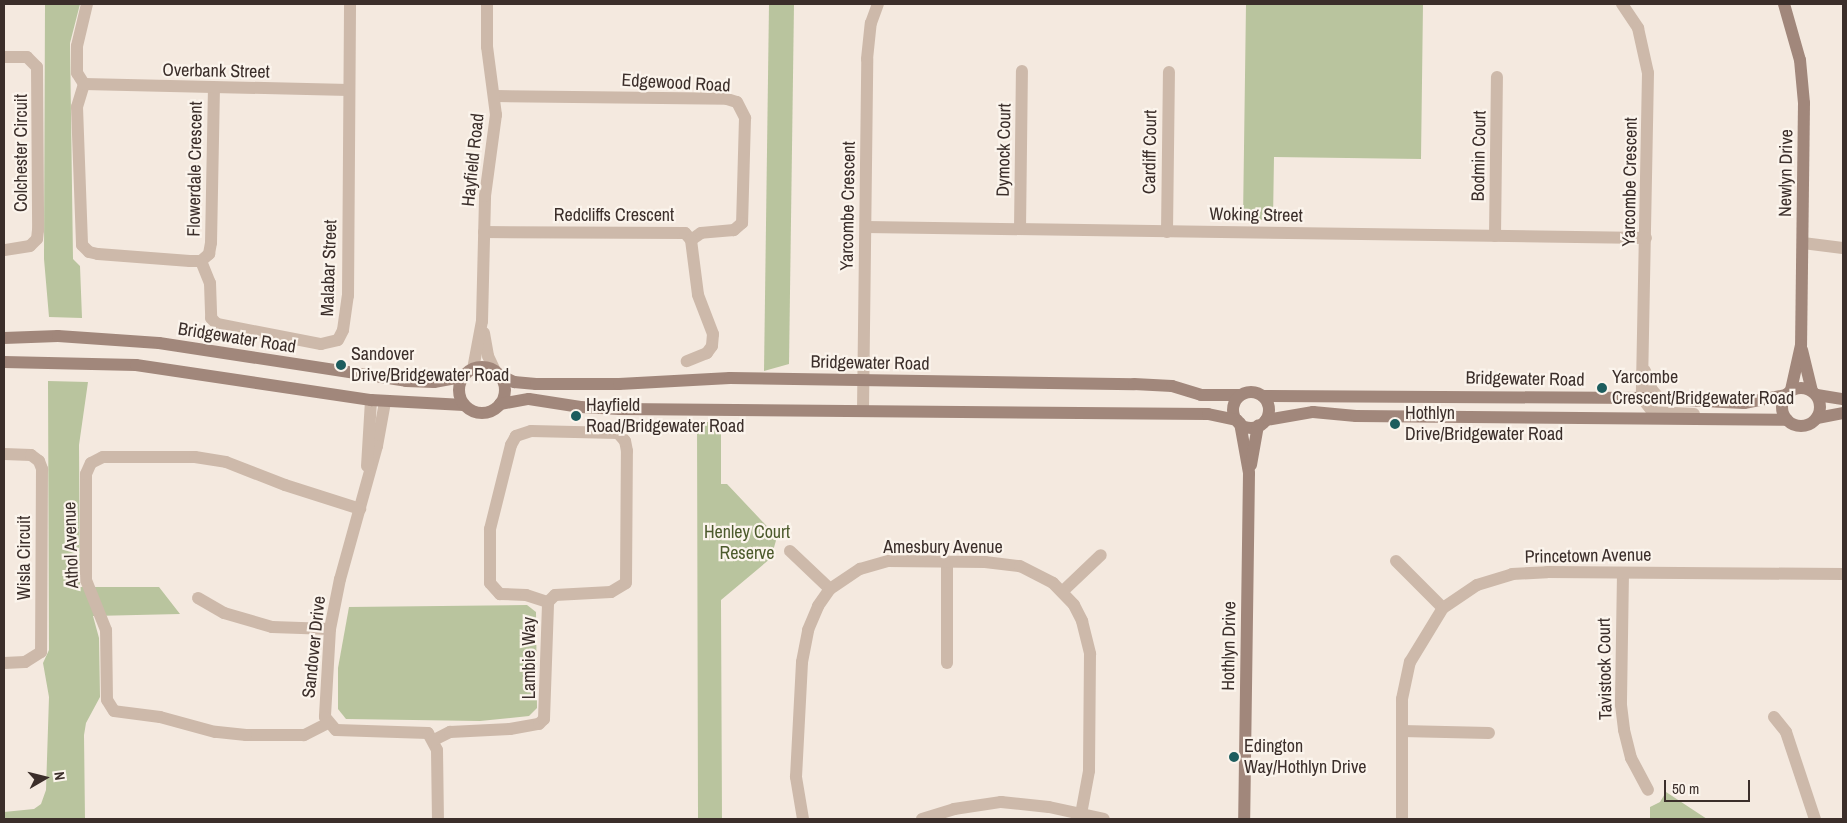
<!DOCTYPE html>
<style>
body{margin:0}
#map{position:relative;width:1847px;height:823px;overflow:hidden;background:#f4e9df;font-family:"Archivo Narrow",sans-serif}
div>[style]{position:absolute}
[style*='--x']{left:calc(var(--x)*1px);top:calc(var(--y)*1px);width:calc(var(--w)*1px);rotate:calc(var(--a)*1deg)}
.green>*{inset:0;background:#b9c49e}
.street>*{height:12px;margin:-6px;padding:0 6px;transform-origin:6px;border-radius:6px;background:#cdb9aa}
.secondary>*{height:12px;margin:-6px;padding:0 6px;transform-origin:6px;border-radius:6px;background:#a1877b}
.secondary>.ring{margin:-6px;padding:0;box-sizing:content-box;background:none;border:12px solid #a1877b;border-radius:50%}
.dots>*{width:14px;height:14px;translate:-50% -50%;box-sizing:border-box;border:2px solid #fbf4ec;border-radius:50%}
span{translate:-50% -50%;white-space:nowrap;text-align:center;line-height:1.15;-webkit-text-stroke:4.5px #fbf4ec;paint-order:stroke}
.street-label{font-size:18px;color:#3b2e2a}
.poi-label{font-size:18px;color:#3b2e2a}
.left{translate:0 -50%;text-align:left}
.park-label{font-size:18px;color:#4c5a2c}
.frame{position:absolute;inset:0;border:5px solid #3b2e2a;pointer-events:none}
.north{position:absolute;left:20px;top:753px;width:50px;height:50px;-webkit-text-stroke:4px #fbf4ec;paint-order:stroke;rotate:82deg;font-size:14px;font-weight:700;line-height:20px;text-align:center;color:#3b2e2a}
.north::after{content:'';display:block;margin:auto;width:18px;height:22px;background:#3b2e2a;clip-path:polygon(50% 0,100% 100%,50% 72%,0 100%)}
.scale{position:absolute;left:1664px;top:780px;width:86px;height:22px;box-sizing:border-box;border:2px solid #3b2e2a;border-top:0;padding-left:6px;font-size:15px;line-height:18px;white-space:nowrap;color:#3b2e2a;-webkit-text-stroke:4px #fbf4ec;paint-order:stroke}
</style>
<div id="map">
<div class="green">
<div style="clip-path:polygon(45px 4px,80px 4px,70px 43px,73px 259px,80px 266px,82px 318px,49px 317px,44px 259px)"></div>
<div style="clip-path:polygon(769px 4px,794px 4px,789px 364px,764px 371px)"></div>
<div style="clip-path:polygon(1246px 4px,1423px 4px,1421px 159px,1274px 157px,1273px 220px,1243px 219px)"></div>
<div style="clip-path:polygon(48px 381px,88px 382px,79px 445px,80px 587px,159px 587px,180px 614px,93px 616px,99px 638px,100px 697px,86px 723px,84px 735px,85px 819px,4px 819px,4px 812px,34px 809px,41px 804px,46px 790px,49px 697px,43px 663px,49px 650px)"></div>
<div style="clip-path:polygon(697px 422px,721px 422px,721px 484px,727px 484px,777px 537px,771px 558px,721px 600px,722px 819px,698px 819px)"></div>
<div style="clip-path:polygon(527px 605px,536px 612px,537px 708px,529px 716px,480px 721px,346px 719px,338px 709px,338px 668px,349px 607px)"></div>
<div style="clip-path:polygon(1666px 792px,1707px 819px,1650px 819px,1650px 807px,1660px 802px)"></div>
</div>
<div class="street">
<div style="--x:1622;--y:4;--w:29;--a:56"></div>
<div style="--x:1638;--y:28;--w:46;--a:77.5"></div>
<div style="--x:1648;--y:73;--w:325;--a:91.1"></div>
<div style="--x:1642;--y:398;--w:18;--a:52"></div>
<div style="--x:1653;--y:412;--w:41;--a:2.8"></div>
<div style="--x:4;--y:57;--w:23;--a:0"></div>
<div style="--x:27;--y:57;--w:14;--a:45"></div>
<div style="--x:37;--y:67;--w:163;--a:89.6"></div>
<div style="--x:38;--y:230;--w:9;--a:96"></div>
<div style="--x:37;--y:239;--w:10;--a:135"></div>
<div style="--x:30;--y:246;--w:26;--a:171"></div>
<div style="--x:84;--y:84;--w:24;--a:107"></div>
<div style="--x:77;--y:107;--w:138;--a:87.9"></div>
<div style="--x:82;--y:245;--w:10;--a:45"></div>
<div style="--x:89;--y:252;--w:9;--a:13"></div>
<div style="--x:98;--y:254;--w:92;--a:4.4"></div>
<div style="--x:190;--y:261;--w:11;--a:0"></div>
<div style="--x:201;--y:261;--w:11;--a:-41"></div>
<div style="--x:209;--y:254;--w:11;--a:-80"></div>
<div style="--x:211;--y:243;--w:155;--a:-88.9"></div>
<div style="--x:84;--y:84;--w:265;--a:1.3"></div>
<div style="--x:84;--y:84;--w:13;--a:-122"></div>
<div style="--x:77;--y:73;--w:27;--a:-90"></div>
<div style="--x:77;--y:46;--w:43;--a:-76.6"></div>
<div style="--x:496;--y:96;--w:231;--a:0.7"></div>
<div style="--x:727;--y:99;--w:10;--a:17"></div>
<div style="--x:737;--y:102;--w:18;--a:63"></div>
<div style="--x:745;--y:118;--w:105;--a:91.6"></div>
<div style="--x:742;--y:223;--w:11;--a:139"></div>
<div style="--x:734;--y:230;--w:33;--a:175"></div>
<div style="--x:701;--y:233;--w:12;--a:145"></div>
<div style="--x:866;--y:227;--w:780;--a:0.81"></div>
<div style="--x:1020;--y:229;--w:158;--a:-89.3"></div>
<div style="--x:484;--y:232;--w:201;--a:0.3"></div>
<div style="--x:685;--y:233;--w:9;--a:49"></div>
<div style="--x:691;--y:240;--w:55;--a:82.7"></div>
<div style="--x:698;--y:295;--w:42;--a:69"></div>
<div style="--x:713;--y:334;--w:12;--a:95"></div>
<div style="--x:712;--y:346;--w:9;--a:126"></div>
<div style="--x:707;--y:353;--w:22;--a:158"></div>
<div style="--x:1167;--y:232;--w:160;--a:-89.3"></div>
<div style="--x:1495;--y:236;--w:159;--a:-89.3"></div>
<div style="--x:1803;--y:243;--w:40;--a:7.1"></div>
<div style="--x:201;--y:261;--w:24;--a:68"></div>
<div style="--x:210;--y:283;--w:35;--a:88"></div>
<div style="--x:211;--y:318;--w:8;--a:45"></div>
<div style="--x:217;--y:324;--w:106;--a:10.9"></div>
<div style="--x:321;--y:344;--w:17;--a:-13"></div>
<div style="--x:338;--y:340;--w:11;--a:-63"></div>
<div style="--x:343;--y:330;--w:34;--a:-82"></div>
<div style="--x:348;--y:296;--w:292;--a:-89.6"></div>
<div style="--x:484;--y:333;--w:23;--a:80"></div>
<div style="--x:488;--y:356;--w:17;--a:65"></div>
<div style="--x:473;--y:369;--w:49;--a:-79.4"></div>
<div style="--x:482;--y:321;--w:125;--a:-88.6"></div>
<div style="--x:485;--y:196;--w:82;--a:-82.3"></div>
<div style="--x:496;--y:115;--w:69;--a:-97.5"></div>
<div style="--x:487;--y:47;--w:43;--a:-90"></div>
<div style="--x:1645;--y:371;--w:20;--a:70"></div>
<div style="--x:1652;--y:390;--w:11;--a:49"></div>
<div style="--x:385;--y:402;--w:45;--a:100.3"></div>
<div style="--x:377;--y:446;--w:138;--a:105.5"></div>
<div style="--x:340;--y:579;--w:51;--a:101.3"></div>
<div style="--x:330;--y:629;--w:88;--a:93.3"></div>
<div style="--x:325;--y:717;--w:17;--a:50"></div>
<div style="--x:336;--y:730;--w:92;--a:1.9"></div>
<div style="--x:428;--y:733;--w:19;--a:62"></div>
<div style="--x:437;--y:750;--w:69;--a:89.2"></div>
<div style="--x:863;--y:410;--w:351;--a:-89.3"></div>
<div style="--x:867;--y:59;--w:36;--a:-84"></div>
<div style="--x:871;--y:23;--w:20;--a:-70"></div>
<div style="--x:4;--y:454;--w:27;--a:2"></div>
<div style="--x:31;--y:455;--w:10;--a:37"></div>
<div style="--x:39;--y:461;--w:9;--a:69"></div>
<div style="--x:42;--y:469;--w:183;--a:90.3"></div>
<div style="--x:41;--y:652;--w:19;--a:148"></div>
<div style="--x:25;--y:662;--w:21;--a:177"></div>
<div style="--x:367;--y:466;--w:66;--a:-86.5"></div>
<div style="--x:790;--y:551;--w:55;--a:43.5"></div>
<div style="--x:1396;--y:561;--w:66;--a:45"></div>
<div style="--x:947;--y:562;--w:101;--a:90"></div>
<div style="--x:1623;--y:573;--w:132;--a:90.9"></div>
<div style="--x:1621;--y:705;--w:25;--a:83"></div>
<div style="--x:1624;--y:730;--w:29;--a:76"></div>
<div style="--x:1631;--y:758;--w:36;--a:62"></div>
<div style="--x:1063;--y:591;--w:52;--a:-43.5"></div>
<div style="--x:198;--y:598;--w:30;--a:30"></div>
<div style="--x:224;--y:613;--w:50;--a:16.3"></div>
<div style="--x:272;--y:627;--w:58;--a:2"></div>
<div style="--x:1774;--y:717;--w:19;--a:51"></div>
<div style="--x:1786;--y:732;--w:92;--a:71.6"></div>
<div style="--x:328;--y:723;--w:27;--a:153"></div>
<div style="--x:304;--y:735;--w:58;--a:180"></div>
<div style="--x:246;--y:735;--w:31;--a:-174"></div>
<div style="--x:215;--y:732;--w:57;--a:-164.7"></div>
<div style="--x:160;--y:717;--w:46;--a:-172.6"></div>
<div style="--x:114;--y:711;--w:13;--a:-122"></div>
<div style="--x:107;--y:700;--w:70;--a:-90.8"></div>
<div style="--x:106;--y:630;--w:54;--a:-111.8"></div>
<div style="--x:86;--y:580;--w:106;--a:-90"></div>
<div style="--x:86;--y:474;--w:12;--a:-66"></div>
<div style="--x:91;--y:463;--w:13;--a:-27"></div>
<div style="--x:103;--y:457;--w:92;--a:0"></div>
<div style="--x:195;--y:457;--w:31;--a:9"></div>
<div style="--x:226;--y:462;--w:63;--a:21.3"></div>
<div style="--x:285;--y:485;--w:79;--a:17.7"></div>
<div style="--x:1402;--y:731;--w:87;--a:1.3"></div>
<div style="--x:434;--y:740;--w:18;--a:-27"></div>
<div style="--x:450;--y:732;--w:60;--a:-2.9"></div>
<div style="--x:510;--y:729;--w:29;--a:-10"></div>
<div style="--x:539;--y:724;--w:7;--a:-45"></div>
<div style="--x:544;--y:719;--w:117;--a:-88"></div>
<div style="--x:548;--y:602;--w:10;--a:-45"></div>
<div style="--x:555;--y:595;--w:56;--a:-3.1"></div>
<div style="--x:611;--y:592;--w:17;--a:-31"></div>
<div style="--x:626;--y:583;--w:132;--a:-89.6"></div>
<div style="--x:627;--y:451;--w:10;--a:-101"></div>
<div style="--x:625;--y:441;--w:11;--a:-131"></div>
<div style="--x:618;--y:433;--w:87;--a:-178.7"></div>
<div style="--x:531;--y:431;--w:16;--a:162"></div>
<div style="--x:516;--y:436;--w:10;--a:119"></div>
<div style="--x:511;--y:445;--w:87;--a:104"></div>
<div style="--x:490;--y:529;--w:54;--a:90"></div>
<div style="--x:490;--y:583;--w:15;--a:48"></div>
<div style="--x:500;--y:594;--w:26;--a:2"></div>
<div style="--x:526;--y:595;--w:23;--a:18"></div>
<div style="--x:803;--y:819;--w:43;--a:-99.5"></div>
<div style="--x:796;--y:777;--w:115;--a:-87"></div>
<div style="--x:802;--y:662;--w:33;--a:-79"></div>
<div style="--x:808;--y:630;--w:26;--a:-67"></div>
<div style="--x:818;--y:606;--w:21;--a:-55"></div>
<div style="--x:830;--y:589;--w:36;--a:-34"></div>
<div style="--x:860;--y:569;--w:29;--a:-16"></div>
<div style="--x:888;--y:561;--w:97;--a:0.6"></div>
<div style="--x:985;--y:562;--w:35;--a:7"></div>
<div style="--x:1020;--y:566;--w:37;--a:27"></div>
<div style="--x:1053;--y:583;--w:30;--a:46"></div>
<div style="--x:1074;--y:605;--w:18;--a:63"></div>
<div style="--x:1082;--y:621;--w:34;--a:76"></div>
<div style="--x:1090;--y:654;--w:117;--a:90.5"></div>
<div style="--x:1089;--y:771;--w:44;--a:100.5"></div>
<div style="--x:922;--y:819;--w:34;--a:-17"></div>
<div style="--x:954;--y:809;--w:48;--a:-8.5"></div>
<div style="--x:1001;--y:802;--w:48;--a:5.9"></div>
<div style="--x:1049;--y:807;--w:56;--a:12.3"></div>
<div style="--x:1402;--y:819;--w:120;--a:-90"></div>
<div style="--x:1402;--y:699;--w:38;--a:-78"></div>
<div style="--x:1410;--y:662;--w:63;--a:-58.6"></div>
<div style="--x:1443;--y:608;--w:41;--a:-34.1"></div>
<div style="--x:1477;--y:585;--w:37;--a:-17"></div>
<div style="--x:1512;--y:574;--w:35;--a:-3"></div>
<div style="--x:1547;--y:572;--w:296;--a:0.4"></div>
</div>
<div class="secondary">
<div style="--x:1784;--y:4;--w:58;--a:74.1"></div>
<div style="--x:1800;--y:60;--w:43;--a:84.7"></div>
<div style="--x:1804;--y:103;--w:242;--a:90.7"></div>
<div style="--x:1801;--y:345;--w:46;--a:102.5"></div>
<div style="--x:4;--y:338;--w:54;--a:-2.1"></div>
<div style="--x:58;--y:336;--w:101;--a:4"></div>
<div style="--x:159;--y:343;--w:250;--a:8.7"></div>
<div style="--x:406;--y:381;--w:28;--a:2"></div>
<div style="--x:434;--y:382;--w:29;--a:-10"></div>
<div style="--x:1802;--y:350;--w:42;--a:76.3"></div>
<div style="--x:4;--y:362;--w:132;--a:1.3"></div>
<div style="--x:136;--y:365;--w:238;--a:8.5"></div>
<div style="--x:371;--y:400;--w:93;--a:3.1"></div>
<div class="ring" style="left:459px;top:367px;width:34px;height:34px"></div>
<div style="--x:499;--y:375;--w:17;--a:25"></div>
<div style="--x:514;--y:382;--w:22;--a:5"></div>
<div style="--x:536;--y:384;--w:83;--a:0"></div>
<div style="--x:619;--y:384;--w:111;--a:-3.1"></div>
<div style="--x:730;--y:378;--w:404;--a:0.9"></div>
<div style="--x:1134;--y:384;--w:38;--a:3"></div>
<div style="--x:1172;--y:386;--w:30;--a:17"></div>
<div style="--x:1201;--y:395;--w:39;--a:0"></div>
<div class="ring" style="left:1782px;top:388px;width:26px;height:26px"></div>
<div class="ring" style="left:1233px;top:392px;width:24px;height:24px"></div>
<div style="--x:1817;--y:395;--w:26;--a:9"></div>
<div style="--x:1263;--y:396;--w:379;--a:0.3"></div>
<div style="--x:1642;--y:398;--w:102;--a:2.8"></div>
<div style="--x:1744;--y:403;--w:43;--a:-10.8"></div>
<div style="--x:500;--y:404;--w:29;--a:-10"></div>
<div style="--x:529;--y:399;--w:52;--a:8.9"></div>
<div style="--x:580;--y:407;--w:40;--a:2.9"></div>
<div style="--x:620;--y:409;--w:588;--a:0.49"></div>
<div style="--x:1208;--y:414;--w:30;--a:12"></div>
<div style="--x:1817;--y:418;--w:26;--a:-11"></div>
<div style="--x:1266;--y:420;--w:48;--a:-9.7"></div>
<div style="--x:1313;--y:412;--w:43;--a:5.3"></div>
<div style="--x:1356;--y:416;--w:431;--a:0.5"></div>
<div style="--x:1240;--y:423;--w:51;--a:79.8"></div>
<div style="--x:1249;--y:473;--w:346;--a:90.8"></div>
<div style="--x:1251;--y:465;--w:40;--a:-80"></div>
</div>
<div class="dots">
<div style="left:341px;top:365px;background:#1d5d5e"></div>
<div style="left:1602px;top:388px;background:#1d5d5e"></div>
<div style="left:576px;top:416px;background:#1d5d5e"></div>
<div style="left:1395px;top:424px;background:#1d5d5e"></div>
<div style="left:1234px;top:757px;background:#1d5d5e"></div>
</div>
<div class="street-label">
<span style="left:216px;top:71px;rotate:1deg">Overbank Street</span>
<span style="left:676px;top:83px;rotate:3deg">Edgewood Road</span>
<span style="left:1004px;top:150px;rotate:-89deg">Dymock Court</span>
<span style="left:1150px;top:152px;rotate:-89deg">Cardiff Court</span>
<span style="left:21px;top:153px;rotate:-90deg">Colchester Circuit</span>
<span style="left:1479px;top:156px;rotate:-89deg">Bodmin Court</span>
<span style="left:473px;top:160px;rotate:-84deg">Hayfield Road</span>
<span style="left:195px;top:169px;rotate:-89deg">Flowerdale Crescent</span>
<span style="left:1786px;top:173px;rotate:-89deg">Newlyn Drive</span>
<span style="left:1630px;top:182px;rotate:-89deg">Yarcombe Crescent</span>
<span style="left:848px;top:206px;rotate:-89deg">Yarcombe Crescent</span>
<span style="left:614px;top:215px">Redcliffs Crescent</span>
<span style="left:1256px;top:215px;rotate:1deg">Woking Street</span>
<span style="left:329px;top:268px;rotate:-88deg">Malabar Street</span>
<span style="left:237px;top:338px;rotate:9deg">Bridgewater Road</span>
<span style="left:870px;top:363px;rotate:1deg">Bridgewater Road</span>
<span style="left:1525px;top:379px;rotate:1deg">Bridgewater Road</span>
<span style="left:71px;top:545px;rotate:-92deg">Athol Avenue</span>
<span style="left:943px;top:547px">Amesbury Avenue</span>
<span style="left:1588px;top:556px;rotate:-1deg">Princetown Avenue</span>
<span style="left:24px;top:558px;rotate:-90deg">Wisla Circuit</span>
<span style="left:1229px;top:646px;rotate:-89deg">Hothlyn Drive</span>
<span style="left:314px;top:647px;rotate:-84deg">Sandover Drive</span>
<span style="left:529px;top:658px;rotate:-90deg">Lambie Way</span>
<span style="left:1605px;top:669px;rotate:-91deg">Tavistock Court</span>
</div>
<div class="poi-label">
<span class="left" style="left:351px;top:365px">Sandover<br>Drive/Bridgewater Road</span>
<span class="left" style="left:1612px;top:388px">Yarcombe<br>Crescent/Bridgewater Road</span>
<span class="left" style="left:586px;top:416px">Hayfield<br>Road/Bridgewater Road</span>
<span class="left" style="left:1405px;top:424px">Hothlyn<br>Drive/Bridgewater Road</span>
<span class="left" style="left:1244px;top:757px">Edington<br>Way/Hothlyn Drive</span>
</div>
<div class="park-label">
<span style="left:747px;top:543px">Henley Court<br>Reserve</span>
</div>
<div class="frame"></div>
<div class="north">N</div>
<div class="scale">50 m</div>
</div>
